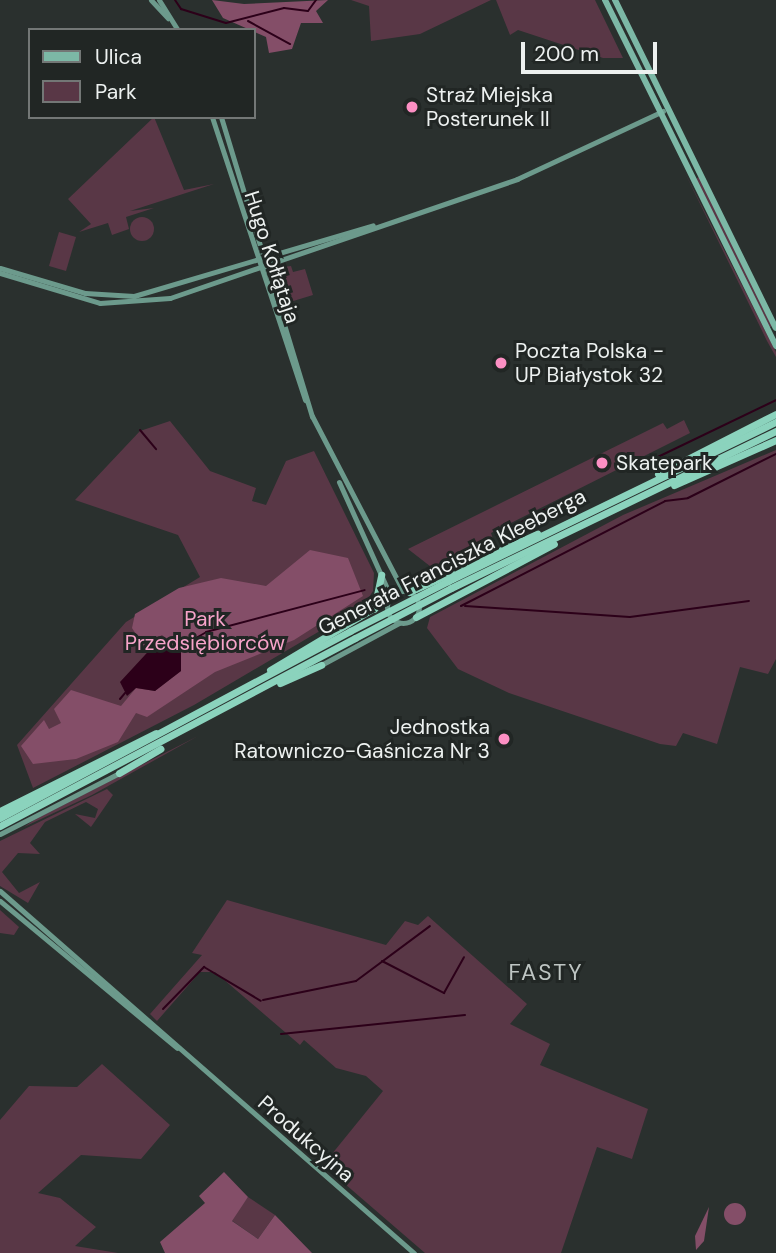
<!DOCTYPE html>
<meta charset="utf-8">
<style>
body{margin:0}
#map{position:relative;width:776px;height:1253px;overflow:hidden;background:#2a302e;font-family:"DM Sans",sans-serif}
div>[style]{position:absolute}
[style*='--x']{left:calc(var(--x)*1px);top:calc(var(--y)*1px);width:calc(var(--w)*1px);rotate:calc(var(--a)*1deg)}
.green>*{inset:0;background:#593746}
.round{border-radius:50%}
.forest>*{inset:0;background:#844e68}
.water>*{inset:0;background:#2c0019}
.stream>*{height:2px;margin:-1px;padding:0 1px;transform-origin:1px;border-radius:1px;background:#2c0019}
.secondary>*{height:5px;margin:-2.5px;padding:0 2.5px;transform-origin:2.5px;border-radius:2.5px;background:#6c9a8c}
.secondary>.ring{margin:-2.5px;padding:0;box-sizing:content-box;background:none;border:5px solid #6c9a8c;border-radius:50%}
.primary>*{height:6px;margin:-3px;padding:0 3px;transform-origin:3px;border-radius:3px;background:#7cb8a6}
.highway>*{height:7px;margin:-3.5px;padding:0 3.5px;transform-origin:3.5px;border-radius:3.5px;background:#8bd3bd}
.highway-bridge>*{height:7px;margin:-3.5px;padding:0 3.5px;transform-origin:3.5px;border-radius:3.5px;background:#8bd3bd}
.dots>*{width:19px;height:19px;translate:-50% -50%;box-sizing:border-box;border:4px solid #212624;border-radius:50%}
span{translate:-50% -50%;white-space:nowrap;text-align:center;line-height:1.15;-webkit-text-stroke:6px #212624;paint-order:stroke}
.poi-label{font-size:21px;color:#edf1f0}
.left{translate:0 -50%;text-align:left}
.right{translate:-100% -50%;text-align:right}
.street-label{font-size:21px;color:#edf1f0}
.park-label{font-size:21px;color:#f7a3c9}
.neighbourhood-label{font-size:23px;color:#bec5c3;letter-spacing:2px}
.legend{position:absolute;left:28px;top:28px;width:228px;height:91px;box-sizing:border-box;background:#212624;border:2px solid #737776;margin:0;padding:9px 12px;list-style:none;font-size:21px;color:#edf1f0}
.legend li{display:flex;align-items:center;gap:14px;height:35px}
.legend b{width:35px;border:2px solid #737776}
.scale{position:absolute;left:521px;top:42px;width:136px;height:32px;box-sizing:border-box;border:4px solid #edf1f0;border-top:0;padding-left:9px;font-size:21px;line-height:24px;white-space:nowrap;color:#edf1f0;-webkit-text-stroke:5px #212624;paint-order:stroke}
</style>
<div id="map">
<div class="green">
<div style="clip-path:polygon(351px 0,491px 0,420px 34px,371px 41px,369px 6px)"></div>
<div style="clip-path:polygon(496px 0,595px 0,623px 58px,603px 58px,518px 30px,510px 35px)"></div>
<div style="clip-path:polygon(154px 117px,184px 190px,214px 184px,130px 211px,154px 208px,126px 217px,129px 229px,112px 235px,108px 223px,79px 232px,91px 224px,68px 199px)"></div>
<div style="clip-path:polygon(684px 171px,776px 352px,776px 357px,767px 341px)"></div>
<div style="clip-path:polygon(699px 177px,772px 326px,769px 328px,696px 179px)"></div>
<div class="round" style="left:130px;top:217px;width:24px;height:24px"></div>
<div style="clip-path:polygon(59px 232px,76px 237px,66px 271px,49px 266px)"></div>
<div style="clip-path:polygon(291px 266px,293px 272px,305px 269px,313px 295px,290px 302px,284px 267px)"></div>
<div style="clip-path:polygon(684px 420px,690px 433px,491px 533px,494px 542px,435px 570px,408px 549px,663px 423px,667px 429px)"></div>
<div style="clip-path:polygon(170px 421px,210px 471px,256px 488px,252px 501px,266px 505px,286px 461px,314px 451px,374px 573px,373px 591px,364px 605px,194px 705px,33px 788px,17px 745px,126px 622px,200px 577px,178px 535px,75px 500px,140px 431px)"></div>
<div style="clip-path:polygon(776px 450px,776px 659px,768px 674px,740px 667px,717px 744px,683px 733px,676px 746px,660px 744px,509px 693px,458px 669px,427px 628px,430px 617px,623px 515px)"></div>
<div style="clip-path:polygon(198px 736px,92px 795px,24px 827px,34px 820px)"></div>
<div style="clip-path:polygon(107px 789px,113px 795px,91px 827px,75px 814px,95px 818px,98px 809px,86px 802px,45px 822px,30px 843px,40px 854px,18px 853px,2px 872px,19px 893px,40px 882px,28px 903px,0 886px,0 841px)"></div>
<div style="clip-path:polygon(227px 900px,386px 945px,405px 921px,418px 925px,428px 916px,527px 1004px,510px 1024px,550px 1044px,540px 1065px,648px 1109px,632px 1159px,597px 1147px,561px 1253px,425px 1253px,323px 1165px,383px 1091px,366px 1076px,336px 1068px,304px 1040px,300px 1045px,215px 972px,200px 972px,157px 1021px,150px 1014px,202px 955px,192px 953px)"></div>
<div style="clip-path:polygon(0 910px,19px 927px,14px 935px,0 933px)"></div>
<div style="clip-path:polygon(102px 1064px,170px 1125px,141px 1159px,81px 1155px,38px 1193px,60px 1198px,96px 1227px,75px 1246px,118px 1253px,0 1253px,0 1120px,29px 1086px,77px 1087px)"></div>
<div style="clip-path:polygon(248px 1197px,275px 1215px,258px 1239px,231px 1220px)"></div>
</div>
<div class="forest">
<div style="clip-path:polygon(212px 0,244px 4px,328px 0,316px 11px,323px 23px,301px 23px,292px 49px,269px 53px,266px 37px,223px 18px)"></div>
<div style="clip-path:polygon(310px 550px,348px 558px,363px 596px,294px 640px,215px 672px,147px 717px,136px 713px,118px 742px,76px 759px,33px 764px,21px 746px,44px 720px,49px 729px,61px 723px,54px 709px,71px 690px,121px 706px,136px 688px,155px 691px,181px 671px,181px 652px,162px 635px,143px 645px,132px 628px,135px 614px,179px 588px,221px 578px,266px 586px)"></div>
<div style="clip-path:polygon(224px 1172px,248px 1197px,232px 1221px,258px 1239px,275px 1215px,312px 1253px,165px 1253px,160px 1242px,205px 1203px,199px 1196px)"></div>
<div class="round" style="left:724px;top:1203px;width:22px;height:22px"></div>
<div style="clip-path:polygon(709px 1207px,704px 1241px,696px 1250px,695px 1236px)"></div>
</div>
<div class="water">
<div style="clip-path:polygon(580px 494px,556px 511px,494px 536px,543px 509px)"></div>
<div style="clip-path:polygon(157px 642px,181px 652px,181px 671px,155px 691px,136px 688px,127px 696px,120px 682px)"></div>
</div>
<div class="stream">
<div style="--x:175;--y:0;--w:11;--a:56"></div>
<div style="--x:181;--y:9;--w:47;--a:17.3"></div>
<div style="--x:226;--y:23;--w:60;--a:-14.5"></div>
<div style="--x:284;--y:8;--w:24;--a:7"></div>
<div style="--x:308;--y:11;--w:14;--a:-54"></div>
<div style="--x:248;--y:21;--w:48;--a:28.7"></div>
<div style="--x:140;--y:430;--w:25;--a:50"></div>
<div style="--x:637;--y:467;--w:154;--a:-25.7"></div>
<div style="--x:461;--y:606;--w:229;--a:-27.2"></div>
<div style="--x:665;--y:501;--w:23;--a:-7"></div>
<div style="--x:688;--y:498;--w:98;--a:-26.6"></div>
<div style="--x:465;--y:606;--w:165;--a:3.8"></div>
<div style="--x:630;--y:617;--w:120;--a:-7.7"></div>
<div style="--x:177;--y:649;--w:34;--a:-30"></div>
<div style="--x:206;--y:632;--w:164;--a:-14.8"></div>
<div style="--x:120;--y:699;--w:8;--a:-50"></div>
<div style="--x:382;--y:961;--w:70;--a:27.3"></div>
<div style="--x:444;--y:993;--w:41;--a:-60.9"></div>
<div style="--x:263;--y:1000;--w:95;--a:-11.5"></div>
<div style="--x:356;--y:981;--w:92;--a:-36.6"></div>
<div style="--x:163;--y:1009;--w:59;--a:-45.7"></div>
<div style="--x:204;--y:967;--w:66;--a:30.8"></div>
<div style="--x:281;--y:1034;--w:185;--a:-5.9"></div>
</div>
<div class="secondary">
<div style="--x:151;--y:0;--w:25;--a:47"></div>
<div style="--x:159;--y:0;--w:36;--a:58"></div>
<div style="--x:212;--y:117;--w:298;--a:71.8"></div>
<div style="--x:221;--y:117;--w:313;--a:73.1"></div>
<div style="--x:312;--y:416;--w:197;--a:62.5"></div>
<div style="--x:0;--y:268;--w:89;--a:16.4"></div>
<div style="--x:85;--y:293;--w:49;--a:3.5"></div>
<div style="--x:134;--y:296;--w:249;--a:-16.5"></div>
<div style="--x:0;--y:273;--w:104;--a:16.7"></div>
<div style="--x:100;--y:303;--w:70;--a:-4.1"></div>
<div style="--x:170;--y:298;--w:367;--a:-18.9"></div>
<div style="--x:517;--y:179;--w:161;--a:-25"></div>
<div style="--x:339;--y:482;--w:126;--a:65.7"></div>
<div class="ring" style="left:387px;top:591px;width:27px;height:27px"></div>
<div style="--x:321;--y:665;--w:89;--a:-28.3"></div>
<div style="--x:0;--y:834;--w:134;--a:-27.1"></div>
<div style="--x:0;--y:891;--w:550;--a:41.17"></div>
<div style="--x:0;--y:901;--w:230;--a:39.7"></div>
</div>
<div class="primary">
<div style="--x:605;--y:0;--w:386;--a:63.7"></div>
<div style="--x:615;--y:0;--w:365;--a:63.9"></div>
</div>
<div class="highway">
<div style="--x:658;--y:474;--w:132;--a:-27"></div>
<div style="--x:674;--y:485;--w:111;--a:-23.8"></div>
<div style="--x:448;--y:581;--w:365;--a:-25.9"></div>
<div style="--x:451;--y:588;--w:361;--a:-25.8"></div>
<div style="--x:409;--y:592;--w:141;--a:-24.4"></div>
<div style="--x:374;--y:609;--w:35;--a:-78"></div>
<div style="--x:416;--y:617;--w:156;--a:-27.9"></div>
<div style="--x:270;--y:670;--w:139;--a:-30.8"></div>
<div style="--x:280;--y:683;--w:45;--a:-23.7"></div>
<div style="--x:119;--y:773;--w:48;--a:-30.3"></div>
<div style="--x:0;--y:811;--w:174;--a:-26.6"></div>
<div style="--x:0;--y:818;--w:397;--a:-28.1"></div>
<div style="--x:0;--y:826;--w:402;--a:-27.9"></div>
</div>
<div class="highway-bridge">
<div style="--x:350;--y:631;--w:110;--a:-27"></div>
<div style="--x:355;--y:638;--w:108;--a:-27.5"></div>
</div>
<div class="dots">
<div style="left:412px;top:107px;background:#fc8fc3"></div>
<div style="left:501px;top:363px;background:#fc8fc3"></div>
<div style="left:602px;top:463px;background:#fc8fc3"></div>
<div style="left:504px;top:739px;background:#fc8fc3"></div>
</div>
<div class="poi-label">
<span class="left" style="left:426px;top:107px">Straż Miejska<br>Posterunek II</span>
<span class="left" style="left:515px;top:363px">Poczta Polska -<br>UP Białystok 32</span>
<span class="left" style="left:616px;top:463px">Skatepark</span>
<span class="right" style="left:490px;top:739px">Jednostka<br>Ratowniczo-Gaśnicza Nr 3</span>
</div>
<div class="street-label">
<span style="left:272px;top:257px;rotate:72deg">Hugo Kołłątaja</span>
<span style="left:452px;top:562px;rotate:-27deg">Generała Franciszka Kleeberga</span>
<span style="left:306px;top:1139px;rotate:41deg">Produkcyjna</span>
</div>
<div class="park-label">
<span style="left:205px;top:631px">Park<br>Przedsiębiorców</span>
</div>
<div class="neighbourhood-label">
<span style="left:546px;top:972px">FASTY</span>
</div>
<ul class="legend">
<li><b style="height:9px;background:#7cb8a6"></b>Ulica</li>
<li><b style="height:19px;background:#593746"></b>Park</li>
</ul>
<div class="scale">200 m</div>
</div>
